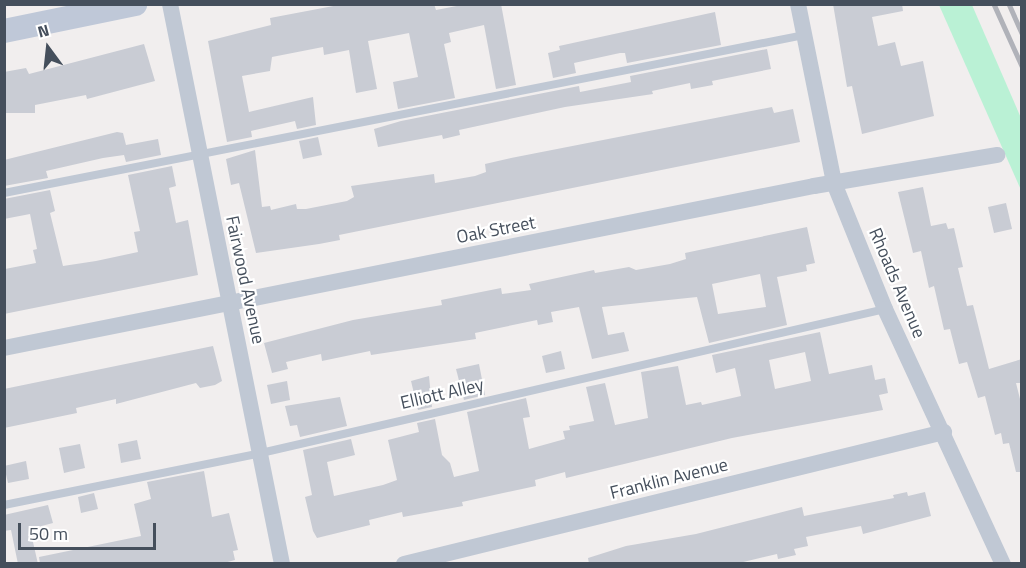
<!DOCTYPE html>
<style>
body{margin:0}
#map{position:relative;width:1026px;height:568px;overflow:hidden;background:#f1eeee;font-family:"Titillium Web",sans-serif}
div>[style]{position:absolute}
[style*='--x']{left:calc(var(--x)*1px);top:calc(var(--y)*1px);width:calc(var(--w)*1px);rotate:calc(var(--a)*1deg)}
.green>*{inset:0;background:#baf1d5}
.building>*{inset:0;background:#c9ccd4}
.lane>*{height:8px;margin:-4px;padding:0 4px;transform-origin:4px;border-radius:4px;background:#c0c8d4}
.street>*{height:16px;margin:-8px;padding:0 8px;transform-origin:8px;border-radius:8px;background:#c0c8d4}
.secondary>*{height:24px;margin:-12px;padding:0 12px;transform-origin:12px;border-radius:12px;background:#bfc8d8}
.rail>*{height:4.5px;margin:-2.25px;padding:0 2.25px;transform-origin:2.25px;border-radius:2.25px;background:#b0b2b9}
span{translate:-50% -50%;white-space:nowrap;text-align:center;line-height:1.15;-webkit-text-stroke:4.5px #fff;paint-order:stroke}
.street-label{font-size:18px;color:#454f5c}
.frame{position:absolute;inset:0;border:6px solid #454f5c;pointer-events:none}
.north{position:absolute;left:18px;top:18px;width:60px;height:60px;-webkit-text-stroke:4px #fff;paint-order:stroke;rotate:345deg;font-size:16px;font-weight:700;line-height:24px;text-align:center;color:#454f5c}
.north::after{content:'';display:block;margin:auto;width:21px;height:27px;background:#454f5c;clip-path:polygon(50% 0,100% 100%,50% 72%,0 100%)}
.scale{position:absolute;left:18px;top:523px;width:138px;height:27px;box-sizing:border-box;border:3px solid #454f5c;border-top:0;padding-left:8px;font-size:18px;line-height:21px;white-space:nowrap;color:#454f5c;-webkit-text-stroke:4px #fff;paint-order:stroke}
</style>
<div id="map">
<div class="green">
<div style="clip-path:polygon(939px 5px,972px 5px,1021px 118px,1021px 190px)"></div>
</div>
<div class="building">
<div style="clip-path:polygon(344px 4px,434px 4px,436px 10px,467px 4px,501px 4px,516px 85px,496px 89px,484px 25px,449px 33px,451px 42px,444px 44px,455px 98px,398px 109px,393px 82px,418px 77px,409px 33px,368px 41px,377px 89px,356px 93px,349px 50px,324px 55px,323px 47px,272px 57px,270px 71px,242px 76px,249px 112px,313px 97px,316px 125px,297px 129px,295px 121px,251px 131px,252px 137px,227px 142px,208px 41px,271px 25px,270px 18px)"></div>
<div style="clip-path:polygon(833px 4px,902px 4px,903px 11px,872px 17px,878px 46px,895px 42px,901px 66px,923px 61px,934px 116px,862px 134px,852px 86px,847px 87px)"></div>
<div style="clip-path:polygon(715px 12px,721px 45px,627px 63px,625px 53px,620px 53px,574px 63px,576px 73px,553px 78px,548px 53px,560px 50px,559px 46px)"></div>
<div style="clip-path:polygon(144px 44px,155px 81px,87px 99px,86px 95px,35px 105px,35px 113px,4px 113px,4px 72px,26px 68px,29px 74px)"></div>
<div style="clip-path:polygon(767px 49px,771px 69px,712px 81px,713px 85px,691px 89px,690px 83px,652px 91px,653px 94px,565px 107px,459px 130px,460px 135px,443px 139px,442px 135px,378px 147px,374px 129px,401px 121px,579px 86px,580px 92px,631px 82px,630px 76px)"></div>
<div style="clip-path:polygon(772px 107px,774px 113px,793px 109px,800px 142px,339px 235px,340px 240px,319px 244px,256px 253px,239px 183px,231px 185px,226px 159px,255px 150px,262px 207px,270px 206px,271px 210px,296px 204px,297px 209px,306px 209px,347px 201px,354px 197px,351px 186px,434px 174px,435px 183px,475px 176px,486px 172px,485px 164px,511px 158px)"></div>
<div style="clip-path:polygon(117px 132px,123px 133px,126px 145px,158px 139px,161px 155px,126px 162px,124px 155px,103px 158px,46px 171px,48px 178px,4px 186px,4px 160px)"></div>
<div style="clip-path:polygon(318px 137px,322px 155px,303px 159px,299px 141px)"></div>
<div style="clip-path:polygon(172px 166px,176px 186px,169px 188px,176px 223px,188px 220px,198px 275px,4px 314px,5px 269px,36px 263px,33px 250px,37px 249px,30px 214px,4px 219px,4px 199px,50px 190px,55px 211px,50px 213px,63px 266px,96px 261px,138px 252px,134px 232px,140px 231px,128px 175px)"></div>
<div style="clip-path:polygon(923px 187px,931px 226px,946px 223px,948px 229px,954px 228px,963px 267px,958px 268px,967px 306px,973px 305px,989px 369px,1022px 359px,1022px 383px,1016px 383px,1022px 407px,1022px 472px,1016px 472px,1009px 443px,1003px 444px,1001px 433px,995px 435px,985px 396px,978px 398px,967px 362px,959px 364px,950px 329px,944px 330px,934px 286px,929px 288px,921px 251px,913px 253px,898px 192px)"></div>
<div style="clip-path:polygon(1006px 203px,1012px 229px,994px 233px,988px 207px)"></div>
<div style="clip-path:polygon(evenodd,807px 227px,815px 263px,806px 265px,807px 271px,777px 277px,787px 325px,709px 343px,697px 297px,602px 307px,608px 335px,624px 332px,629px 351px,592px 359px,579px 307px,551px 312px,553px 322px,538px 325px,537px 320px,475px 333px,476px 339px,371px 355px,370px 351px,322px 361px,321px 354px,286px 362px,288px 369px,272px 373px,264px 343px,353px 320px,442px 305px,441px 300px,501px 288px,502px 294px,531px 290px,529px 284px,594px 270px,595px 273px,629px 267px,636px 270px,670px 264px,686px 259px,685px 253px,807px 227px,760px 274px,766px 307px,718px 314px,712px 284px,760px 274px)"></div>
<div style="clip-path:polygon(evenodd,820px 332px,829px 374px,872px 365px,875px 380px,885px 378px,888px 393px,879px 395px,883px 410px,732px 438px,566px 478px,565px 472px,535px 480px,536px 486px,462px 502px,463px 506px,403px 517px,402px 512px,369px 520px,370px 525px,317px 538px,313px 531px,305px 497px,312px 495px,303px 450px,351px 439px,355px 455px,327px 462px,334px 496px,383px 485px,397px 480px,388px 440px,419px 432px,417px 423px,435px 419px,442px 455px,450px 463px,454px 477px,479px 471px,467px 412px,526px 398px,530px 417px,523px 418px,529px 449px,565px 439px,563px 431px,570px 430px,569px 426px,594px 421px,586px 387px,605px 383px,615px 425px,648px 418px,641px 372px,678px 366px,686px 405px,701px 402px,702px 405px,741px 396px,735px 368px,716px 373px,712px 355px,820px 332px,805px 352px,811px 381px,775px 389px,769px 360px,805px 352px)"></div>
<div style="clip-path:polygon(213px 346px,222px 381px,215px 385px,200px 388px,196px 383px,116px 404px,116px 399px,76px 408px,77px 413px,4px 428px,4px 389px)"></div>
<div style="clip-path:polygon(561px 351px,565px 369px,546px 373px,542px 356px)"></div>
<div style="clip-path:polygon(479px 364px,485px 395px,464px 400px,456px 369px)"></div>
<div style="clip-path:polygon(429px 376px,432px 407px,418px 410px,411px 381px)"></div>
<div style="clip-path:polygon(287px 381px,290px 400px,271px 404px,267px 385px)"></div>
<div style="clip-path:polygon(340px 397px,347px 426px,300px 437px,297px 425px,290px 426px,285px 406px)"></div>
<div style="clip-path:polygon(137px 440px,141px 459px,121px 463px,118px 444px)"></div>
<div style="clip-path:polygon(80px 444px,85px 468px,64px 473px,59px 448px)"></div>
<div style="clip-path:polygon(26px 461px,29px 479px,8px 483px,4px 466px)"></div>
<div style="clip-path:polygon(204px 471px,212px 517px,229px 513px,238px 550px,233px 551px,235px 560px,220px 564px,40px 564px,39px 557px,141px 536px,134px 504px,151px 499px,147px 482px)"></div>
<div style="clip-path:polygon(907px 492px,908px 496px,925px 492px,931px 516px,863px 534px,861px 526px,806px 537px,808px 546px,794px 549px,796px 555px,778px 559px,777px 554px,735px 564px,589px 564px,588px 558px,626px 546px,696px 534px,802px 507px,804px 516px,894px 498px,893px 495px)"></div>
<div style="clip-path:polygon(94px 493px,98px 509px,81px 513px,78px 497px)"></div>
<div style="clip-path:polygon(48px 505px,53px 523px,30px 529px,38px 564px,18px 564px,11px 530px,4px 531px,4px 515px)"></div>
</div>
<div class="lane">
<div style="--x:4;--y:193;--w:815;--a:-11.17"></div>
<div style="--x:4;--y:505;--w:262;--a:-11.4"></div>
<div style="--x:261;--y:453;--w:640;--a:-12.99"></div>
</div>
<div class="street">
<div style="--x:170;--y:4;--w:571;--a:78.69"></div>
<div style="--x:798;--y:4;--w:183;--a:78.6"></div>
<div style="--x:834;--y:183;--w:136;--a:68"></div>
<div style="--x:885;--y:309;--w:281;--a:65.2"></div>
<div style="--x:4;--y:348;--w:826;--a:-11.31"></div>
<div style="--x:814;--y:186;--w:186;--a:-9.6"></div>
<div style="--x:404;--y:564;--w:556;--a:-13.74"></div>
</div>
<div class="secondary">
<div style="--x:4;--y:31;--w:134;--a:-11.6"></div>
</div>
<div class="rail">
<div style="--x:994;--y:4;--w:68;--a:65.7"></div>
<div style="--x:1009;--y:4;--w:32;--a:66"></div>
</div>
<div class="street-label">
<span style="left:496px;top:230px;rotate:-11deg">Oak Street</span>
<span style="left:245px;top:280px;rotate:78deg">Fairwood Avenue</span>
<span style="left:897px;top:283px;rotate:67deg">Rhoads Avenue</span>
<span style="left:442px;top:394px;rotate:-13deg">Elliott Alley</span>
<span style="left:669px;top:479px;rotate:-14deg">Franklin Avenue</span>
</div>
<div class="frame"></div>
<div class="north">N</div>
<div class="scale">50 m</div>
</div>
